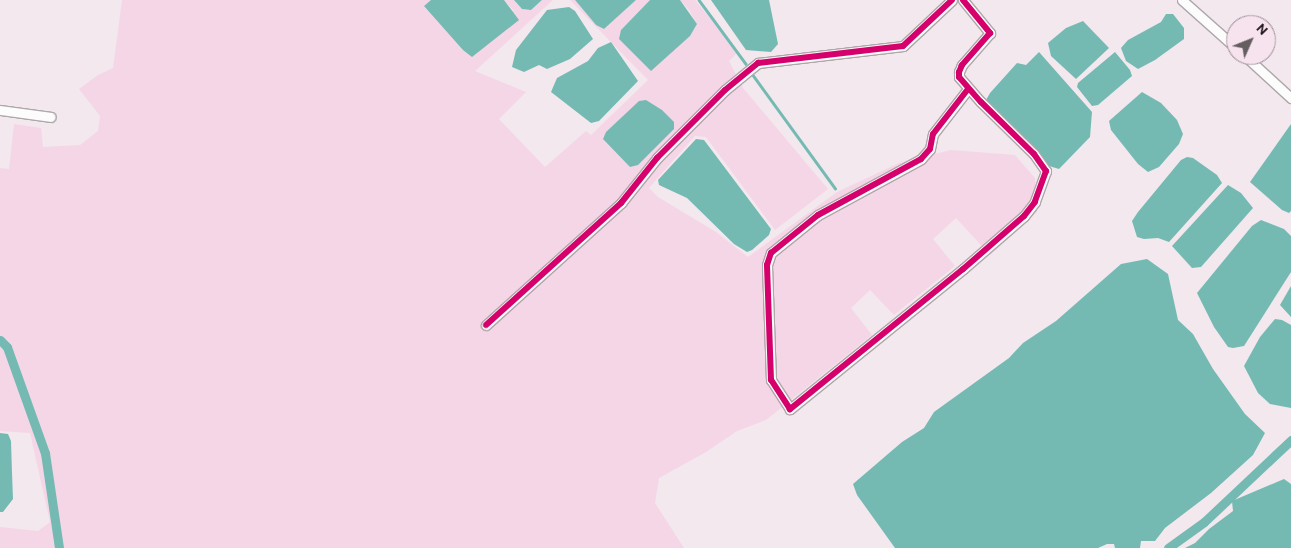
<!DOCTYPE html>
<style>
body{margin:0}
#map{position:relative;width:1291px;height:548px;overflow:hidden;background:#f2e8ed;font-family:Overpass,sans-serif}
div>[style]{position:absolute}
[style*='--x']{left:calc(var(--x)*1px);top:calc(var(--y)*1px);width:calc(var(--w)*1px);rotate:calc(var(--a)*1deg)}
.green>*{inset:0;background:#f5d6e7}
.water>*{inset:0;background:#74bab3}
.stream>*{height:2.5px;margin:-1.25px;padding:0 1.25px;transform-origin:1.25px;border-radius:1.25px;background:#74bab3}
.canal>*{height:9px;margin:-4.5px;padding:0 4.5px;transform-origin:4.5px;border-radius:4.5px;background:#74bab3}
.roads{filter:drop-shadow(1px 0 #aea7aa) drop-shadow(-1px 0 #aea7aa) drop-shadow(0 1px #aea7aa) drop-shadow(0 -1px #aea7aa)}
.minor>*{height:9px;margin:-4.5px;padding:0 4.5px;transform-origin:4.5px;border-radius:4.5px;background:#fdfcfc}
.cycleway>*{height:6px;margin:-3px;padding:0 3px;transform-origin:3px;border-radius:3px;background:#d6006c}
span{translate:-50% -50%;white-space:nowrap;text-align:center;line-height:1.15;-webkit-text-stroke:5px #f7e3ee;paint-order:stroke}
.north{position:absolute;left:1226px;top:15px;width:50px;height:50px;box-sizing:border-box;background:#f7e3ee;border:1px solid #9e9098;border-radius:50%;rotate:46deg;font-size:14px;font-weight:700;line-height:20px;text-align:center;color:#191316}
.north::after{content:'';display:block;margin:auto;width:18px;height:22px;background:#655e61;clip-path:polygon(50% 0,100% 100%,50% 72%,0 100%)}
</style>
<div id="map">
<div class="green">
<div style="clip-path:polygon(122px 0,431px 0,424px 6px,514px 11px,504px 0,514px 0,522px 9px,531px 10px,542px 0,553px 0,475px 71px,526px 92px,499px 119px,545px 167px,586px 131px,591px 135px,648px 80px,570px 0,575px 0,596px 25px,604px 29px,636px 0,650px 0,621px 30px,690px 36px,697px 24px,689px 10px,680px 0,695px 0,738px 52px,729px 61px,743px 88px,828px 189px,775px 230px,706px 137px,695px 136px,649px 188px,658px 197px,716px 232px,748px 257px,837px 192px,899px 163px,951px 150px,1015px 155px,1035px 178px,1037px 212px,990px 255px,956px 218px,933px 239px,955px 266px,894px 315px,870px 290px,851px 308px,872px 335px,766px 420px,737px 431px,706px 452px,659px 478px,655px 503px,684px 548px,0 548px,0 527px,38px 531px,50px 522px,30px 433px,0 431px,0 168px,9px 169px,14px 124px,41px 128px,43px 147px,80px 145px,98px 131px,100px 116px,79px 89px,98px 75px,113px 68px)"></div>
</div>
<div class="water">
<div style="clip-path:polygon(431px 0,504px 0,519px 20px,472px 57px,463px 50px,424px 6px)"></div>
<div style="clip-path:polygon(514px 0,542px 0,531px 10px,522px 9px)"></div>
<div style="clip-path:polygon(575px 0,636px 0,604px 29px,596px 25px)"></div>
<div style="clip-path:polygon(650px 0,680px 0,697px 24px,690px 36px,651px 71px,619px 39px,621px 30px)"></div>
<div style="clip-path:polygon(711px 0,769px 0,778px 44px,771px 52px,746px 50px)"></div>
<div style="clip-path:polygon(569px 7px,575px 11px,593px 39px,570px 59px,547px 69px,539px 65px,524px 72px,512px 67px,516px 50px,547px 10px)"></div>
<div style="clip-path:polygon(1166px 14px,1173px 14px,1184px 28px,1184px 39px,1155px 60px,1138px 69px,1126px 61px,1121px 48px,1128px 40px,1161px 22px)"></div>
<div style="clip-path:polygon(1083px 21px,1109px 48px,1076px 79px,1051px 56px,1048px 43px,1066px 28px)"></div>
<div style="clip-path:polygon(611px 42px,638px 81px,599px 121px,591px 123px,551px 92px,557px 78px,588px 61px,598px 48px)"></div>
<div style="clip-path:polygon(1039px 52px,1092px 112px,1090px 137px,1059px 169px,1049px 166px,985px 102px,990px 93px,1017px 63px,1026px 65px)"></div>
<div style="clip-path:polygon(1115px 52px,1130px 70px,1132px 76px,1098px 105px,1092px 106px,1077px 87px,1078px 83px)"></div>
<div style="clip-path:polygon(1142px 92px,1161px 103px,1177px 120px,1183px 134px,1179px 144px,1159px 167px,1148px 172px,1138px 164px,1111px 130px,1109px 121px)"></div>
<div style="clip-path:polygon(646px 100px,662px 110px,674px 122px,674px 129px,638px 165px,630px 167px,603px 139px,606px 132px,639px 101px)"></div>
<div style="clip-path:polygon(1291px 124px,1291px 211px,1289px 213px,1282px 210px,1250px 182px)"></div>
<div style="clip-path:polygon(696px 139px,704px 140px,771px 229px,769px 235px,752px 250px,747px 252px,734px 244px,687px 198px,659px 185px,658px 180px)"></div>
<div style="clip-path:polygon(1187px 157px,1193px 158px,1217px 175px,1222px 183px,1169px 242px,1158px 238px,1144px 239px,1137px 237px,1132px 221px,1138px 212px,1181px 160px)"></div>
<div style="clip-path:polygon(1228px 185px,1241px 193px,1253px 208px,1201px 267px,1192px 268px,1172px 246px)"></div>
<div style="clip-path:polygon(1261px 220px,1284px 229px,1291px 236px,1291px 272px,1244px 346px,1233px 348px,1228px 347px,1214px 327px,1197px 293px,1252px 226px)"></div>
<div style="clip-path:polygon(1147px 259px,1168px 274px,1178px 320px,1193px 334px,1213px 369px,1245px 414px,1265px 433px,1253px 455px,1211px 493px,1165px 528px,1155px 541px,1141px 541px,1140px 548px,1115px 548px,1114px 544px,1107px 544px,1098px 548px,895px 548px,857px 495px,853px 484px,902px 442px,924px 428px,934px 412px,1009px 358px,1023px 343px,1056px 321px,1121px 264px)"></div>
<div style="clip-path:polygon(1291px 286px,1291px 317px,1280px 305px)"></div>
<div style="clip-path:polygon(1275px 319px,1282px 320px,1291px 325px,1291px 408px,1270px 404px,1258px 393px,1244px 366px,1260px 337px)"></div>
<div style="clip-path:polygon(0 433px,8px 434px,11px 441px,12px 473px,13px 499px,3px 512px,0 512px)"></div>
<div style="clip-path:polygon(1284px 479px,1291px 484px,1291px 548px,1185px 548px,1195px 543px,1209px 529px,1233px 511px,1232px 501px)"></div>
</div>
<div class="stream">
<div style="--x:699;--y:0;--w:79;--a:53.7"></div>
<div style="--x:753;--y:75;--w:140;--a:54"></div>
</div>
<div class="canal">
<div style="--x:0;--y:340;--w:10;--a:45"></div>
<div style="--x:7;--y:347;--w:113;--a:70.3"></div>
<div style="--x:45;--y:453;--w:96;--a:81.6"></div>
<div style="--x:1168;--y:548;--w:44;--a:-35.8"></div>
<div style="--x:1204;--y:522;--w:120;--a:-43.3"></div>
</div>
<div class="roads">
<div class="minor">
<div style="--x:963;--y:0;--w:43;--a:50.7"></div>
<div style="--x:990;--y:33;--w:43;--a:131.2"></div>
<div style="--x:962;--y:65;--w:8;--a:113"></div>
<div style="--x:959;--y:72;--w:5;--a:90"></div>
<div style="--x:959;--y:77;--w:33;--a:49"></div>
<div style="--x:981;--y:102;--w:74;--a:44.5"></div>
<div style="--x:1034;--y:154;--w:21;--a:55"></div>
<div style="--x:1046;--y:171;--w:33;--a:110"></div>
<div style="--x:1035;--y:202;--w:18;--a:128"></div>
<div style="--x:1024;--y:216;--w:81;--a:139"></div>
<div style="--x:963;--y:269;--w:223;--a:141"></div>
<div style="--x:790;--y:409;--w:35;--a:-123"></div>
<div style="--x:771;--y:380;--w:115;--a:-92"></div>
<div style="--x:767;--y:265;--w:13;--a:-72"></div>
<div style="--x:771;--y:253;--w:60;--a:-39"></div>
<div style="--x:818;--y:215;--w:117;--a:-28.5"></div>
<div style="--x:921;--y:159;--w:13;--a:-48"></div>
<div style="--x:930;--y:149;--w:15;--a:-79"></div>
<div style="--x:933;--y:134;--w:57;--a:-52.1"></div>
<div style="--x:1182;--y:0;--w:72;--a:41.6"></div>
<div style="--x:1244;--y:55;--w:64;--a:42.5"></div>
<div style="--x:0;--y:110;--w:51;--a:7.8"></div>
<div style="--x:486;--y:325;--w:182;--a:-42.1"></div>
<div style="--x:621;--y:203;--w:58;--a:-51.3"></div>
<div style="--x:657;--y:158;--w:96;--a:-45"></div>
<div style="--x:725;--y:90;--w:43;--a:-39.3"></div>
<div style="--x:758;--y:63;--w:146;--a:-6.7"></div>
<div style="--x:903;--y:46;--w:67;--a:-43.2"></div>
</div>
</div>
<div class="cycleway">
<div style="--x:963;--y:0;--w:43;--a:50.7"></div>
<div style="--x:990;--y:33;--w:43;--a:131.2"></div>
<div style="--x:962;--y:65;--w:8;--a:113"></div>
<div style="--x:959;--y:72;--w:5;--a:90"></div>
<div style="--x:959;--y:77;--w:33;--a:49"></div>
<div style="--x:981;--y:102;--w:74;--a:44.5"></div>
<div style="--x:1034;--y:154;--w:21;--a:55"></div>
<div style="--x:1046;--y:171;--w:33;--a:110"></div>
<div style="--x:1035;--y:202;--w:18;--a:128"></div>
<div style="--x:1024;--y:216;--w:81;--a:139"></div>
<div style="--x:963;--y:269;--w:223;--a:141"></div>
<div style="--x:790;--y:409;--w:35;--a:-123"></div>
<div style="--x:771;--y:380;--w:115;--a:-92"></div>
<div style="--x:767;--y:265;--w:13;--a:-72"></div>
<div style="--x:771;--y:253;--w:60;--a:-39"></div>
<div style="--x:818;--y:215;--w:117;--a:-28.5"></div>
<div style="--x:921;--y:159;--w:13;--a:-48"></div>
<div style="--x:930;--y:149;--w:15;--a:-79"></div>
<div style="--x:933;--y:134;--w:57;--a:-52.1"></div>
<div style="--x:486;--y:325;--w:182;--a:-42.1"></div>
<div style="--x:621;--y:203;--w:58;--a:-51.3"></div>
<div style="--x:657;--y:158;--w:96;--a:-45"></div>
<div style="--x:725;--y:90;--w:43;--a:-39.3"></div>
<div style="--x:758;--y:63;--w:146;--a:-6.7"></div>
<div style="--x:903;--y:46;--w:67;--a:-43.2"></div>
</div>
<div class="north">N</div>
</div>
